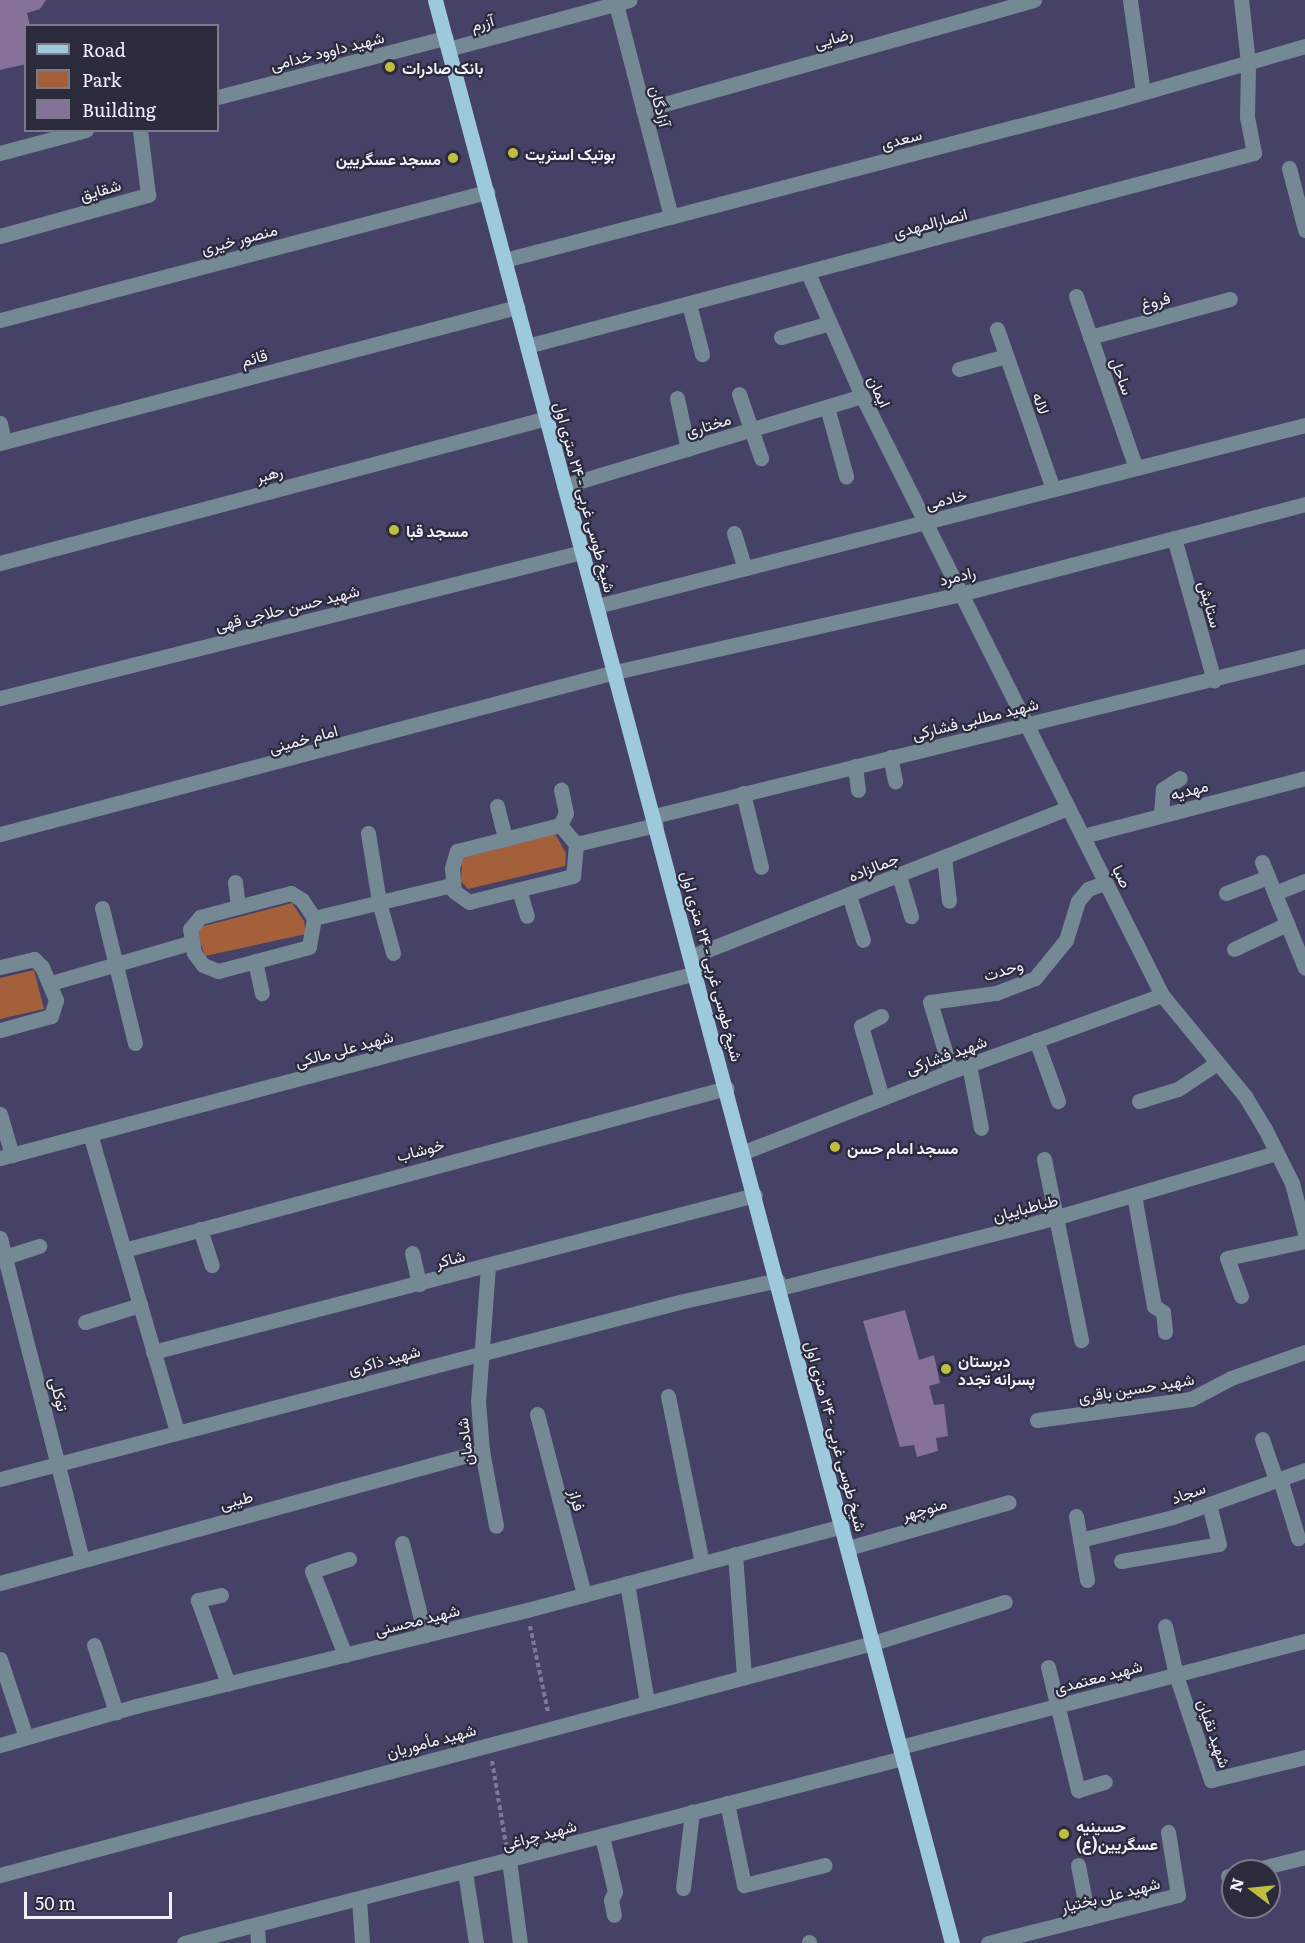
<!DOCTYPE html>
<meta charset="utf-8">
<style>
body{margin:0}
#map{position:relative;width:1305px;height:1943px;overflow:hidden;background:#454167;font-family:Literata,Vazirmatn,serif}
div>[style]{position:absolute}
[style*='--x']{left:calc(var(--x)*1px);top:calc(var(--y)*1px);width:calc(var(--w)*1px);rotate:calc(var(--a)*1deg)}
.green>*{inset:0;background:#a45f3b}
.building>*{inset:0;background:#867199}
.path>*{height:4px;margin-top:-2px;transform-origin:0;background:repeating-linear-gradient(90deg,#7d7a98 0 4.5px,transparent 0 7.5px)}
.minor>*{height:15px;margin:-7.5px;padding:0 7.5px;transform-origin:7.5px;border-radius:7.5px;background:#748993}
.major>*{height:15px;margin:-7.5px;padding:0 7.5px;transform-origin:7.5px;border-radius:7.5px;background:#9dc9dd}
.dots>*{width:16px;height:16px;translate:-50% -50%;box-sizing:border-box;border:3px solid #2c2b3c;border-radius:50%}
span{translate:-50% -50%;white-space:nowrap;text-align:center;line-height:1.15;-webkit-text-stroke:4.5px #2c2b3c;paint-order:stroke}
.street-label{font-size:16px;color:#f0f0fe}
.poi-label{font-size:16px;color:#f0f0fe;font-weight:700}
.left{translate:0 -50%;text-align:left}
.right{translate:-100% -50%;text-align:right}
.legend{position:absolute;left:24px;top:24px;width:195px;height:108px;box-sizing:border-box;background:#2c2b3c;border:2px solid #7a7a8a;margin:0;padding:8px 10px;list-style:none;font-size:18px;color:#f0f0fe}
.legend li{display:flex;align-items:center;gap:12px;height:30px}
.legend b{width:30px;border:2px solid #7a7a8a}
.north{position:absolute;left:1221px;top:1859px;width:60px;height:60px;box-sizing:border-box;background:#2c2b3c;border:2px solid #7a7a8a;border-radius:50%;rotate:286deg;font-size:16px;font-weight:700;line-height:24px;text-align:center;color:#f0f0fe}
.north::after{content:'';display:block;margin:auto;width:21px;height:27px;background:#c0be40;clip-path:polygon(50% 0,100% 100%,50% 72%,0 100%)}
.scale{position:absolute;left:24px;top:1892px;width:148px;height:27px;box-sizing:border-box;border:3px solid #f0f0fe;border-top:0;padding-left:8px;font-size:18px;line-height:21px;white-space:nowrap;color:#f0f0fe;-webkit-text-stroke:4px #2c2b3c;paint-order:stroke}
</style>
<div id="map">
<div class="green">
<div style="clip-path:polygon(555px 834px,566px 853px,565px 866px,468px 889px,461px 881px,462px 858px)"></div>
<div style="clip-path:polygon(292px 903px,304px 921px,306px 934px,205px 956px,198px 936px,200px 927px)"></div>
<div style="clip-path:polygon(34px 970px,44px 1009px,0 1019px,0 978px)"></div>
</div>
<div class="building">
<div style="clip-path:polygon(0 0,46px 0,40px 9px,27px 13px,30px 26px,26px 26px,26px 64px,0 70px)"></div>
<div style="clip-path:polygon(905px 1310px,919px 1360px,934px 1355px,940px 1383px,929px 1386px,934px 1405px,944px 1404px,948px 1436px,936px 1438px,938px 1451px,917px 1457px,914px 1445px,900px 1447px,863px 1321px)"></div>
</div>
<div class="path">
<div style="--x:530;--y:1626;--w:88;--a:78.2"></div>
<div style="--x:492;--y:1761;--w:85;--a:80.5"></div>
</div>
<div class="minor">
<div style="--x:1130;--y:0;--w:93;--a:82"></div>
<div style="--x:616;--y:4;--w:220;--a:75.5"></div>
<div style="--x:448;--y:49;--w:188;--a:-15.1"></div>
<div style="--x:218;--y:97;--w:235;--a:-14.6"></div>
<div style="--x:643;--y:110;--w:406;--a:-15.7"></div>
<div style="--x:0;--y:153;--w:89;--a:-15"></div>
<div style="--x:1289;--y:168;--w:64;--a:75.5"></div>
<div style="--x:0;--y:236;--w:154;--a:-15.5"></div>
<div style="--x:148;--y:195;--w:65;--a:-97"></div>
<div style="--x:505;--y:260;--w:625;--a:-14.64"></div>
<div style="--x:1110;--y:102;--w:203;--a:-16"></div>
<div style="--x:808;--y:273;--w:134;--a:66.3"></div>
<div style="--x:862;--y:396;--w:670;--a:63.4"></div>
<div style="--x:1162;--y:995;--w:131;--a:50.6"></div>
<div style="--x:1245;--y:1096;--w:39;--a:59"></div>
<div style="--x:1265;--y:1129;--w:60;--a:63.4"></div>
<div style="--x:1292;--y:1183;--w:52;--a:75.4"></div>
<div style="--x:1076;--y:296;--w:182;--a:70.8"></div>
<div style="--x:689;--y:304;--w:52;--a:75.4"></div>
<div style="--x:0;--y:320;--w:504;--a:-14.73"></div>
<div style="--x:997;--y:329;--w:170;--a:70.7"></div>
<div style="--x:781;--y:337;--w:51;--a:-15.9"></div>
<div style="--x:1090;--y:337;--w:145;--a:-15.2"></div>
<div style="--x:527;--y:346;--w:752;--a:-14.87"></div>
<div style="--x:1254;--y:153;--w:37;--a:-101"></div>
<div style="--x:1247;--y:117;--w:54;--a:-88.9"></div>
<div style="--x:1248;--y:63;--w:63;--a:-96.3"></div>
<div style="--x:959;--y:369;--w:49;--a:-15.5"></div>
<div style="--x:739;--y:394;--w:68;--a:71"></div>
<div style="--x:677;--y:398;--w:52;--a:77.8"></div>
<div style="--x:827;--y:407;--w:72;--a:74.6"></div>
<div style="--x:0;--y:423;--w:19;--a:78"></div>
<div style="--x:0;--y:443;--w:535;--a:-14.74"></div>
<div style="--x:564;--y:486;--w:311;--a:-16.8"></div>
<div style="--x:734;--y:533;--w:37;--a:73"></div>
<div style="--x:1174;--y:538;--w:148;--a:74.3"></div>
<div style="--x:0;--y:563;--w:566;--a:-14.85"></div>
<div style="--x:597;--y:606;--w:731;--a:-14.34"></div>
<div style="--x:0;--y:698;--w:600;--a:-14.08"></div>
<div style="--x:890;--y:757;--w:25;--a:78"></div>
<div style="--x:855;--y:766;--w:24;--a:83"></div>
<div style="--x:743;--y:793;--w:76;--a:76.3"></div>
<div style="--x:497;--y:806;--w:34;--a:76"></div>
<div style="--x:1161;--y:815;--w:26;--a:-86"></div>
<div style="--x:1163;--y:789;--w:20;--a:-33"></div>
<div style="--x:654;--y:816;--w:670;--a:-13.81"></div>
<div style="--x:560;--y:825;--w:25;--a:50"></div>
<div style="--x:576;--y:844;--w:32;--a:95"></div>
<div style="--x:573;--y:876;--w:107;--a:166"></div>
<div style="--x:469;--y:902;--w:19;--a:-144"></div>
<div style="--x:454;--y:891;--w:23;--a:-95"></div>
<div style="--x:452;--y:868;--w:18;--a:-74"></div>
<div style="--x:457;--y:851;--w:106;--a:-14.2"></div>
<div style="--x:560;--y:825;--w:13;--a:-63"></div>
<div style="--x:566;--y:813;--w:24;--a:-102"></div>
<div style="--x:368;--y:833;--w:70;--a:80.9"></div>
<div style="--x:379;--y:902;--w:53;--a:74.6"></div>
<div style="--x:0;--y:834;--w:636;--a:-14.76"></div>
<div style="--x:615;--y:672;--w:354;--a:-12.7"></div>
<div style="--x:960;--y:594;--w:357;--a:-14.6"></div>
<div style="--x:1083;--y:836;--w:229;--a:-14.6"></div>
<div style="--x:576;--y:844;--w:82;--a:-13.4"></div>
<div style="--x:944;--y:857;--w:44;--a:83.5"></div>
<div style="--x:1262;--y:862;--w:114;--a:67.9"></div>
<div style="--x:899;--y:875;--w:43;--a:73.7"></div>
<div style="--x:235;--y:882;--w:25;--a:83"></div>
<div style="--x:519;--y:890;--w:27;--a:73"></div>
<div style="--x:291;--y:893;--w:13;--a:32"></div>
<div style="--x:302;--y:900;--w:22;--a:56"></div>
<div style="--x:314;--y:918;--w:29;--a:100"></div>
<div style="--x:309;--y:947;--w:94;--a:165.2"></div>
<div style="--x:218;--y:971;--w:16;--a:-158"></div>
<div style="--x:203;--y:965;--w:15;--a:-127"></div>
<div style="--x:194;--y:953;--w:24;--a:-99"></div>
<div style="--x:190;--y:929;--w:16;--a:-50"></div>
<div style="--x:200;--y:917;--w:94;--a:-14.8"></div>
<div style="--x:1226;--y:893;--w:45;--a:-20.9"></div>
<div style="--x:1275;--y:893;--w:32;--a:-22"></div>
<div style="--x:849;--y:895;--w:47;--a:72.7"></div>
<div style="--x:102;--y:908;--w:139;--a:76.3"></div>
<div style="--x:314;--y:918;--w:141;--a:-13.5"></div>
<div style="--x:1234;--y:949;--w:59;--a:-25.3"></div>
<div style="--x:692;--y:956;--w:404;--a:-21.5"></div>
<div style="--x:255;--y:961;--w:33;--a:78"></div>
<div style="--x:0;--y:967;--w:35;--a:-13"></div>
<div style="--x:34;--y:959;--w:11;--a:45"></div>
<div style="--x:42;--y:967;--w:36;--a:67"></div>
<div style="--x:56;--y:1000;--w:17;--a:107"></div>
<div style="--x:51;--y:1016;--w:53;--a:164.6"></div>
<div style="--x:51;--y:983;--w:145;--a:-16.1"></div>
<div style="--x:881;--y:1016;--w:22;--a:153"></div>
<div style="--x:861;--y:1026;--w:75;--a:73.7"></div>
<div style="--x:1036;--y:1040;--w:65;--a:70.2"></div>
<div style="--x:969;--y:1065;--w:64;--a:79.2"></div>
<div style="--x:951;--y:1071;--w:72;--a:-106.9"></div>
<div style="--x:930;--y:1002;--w:67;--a:-7.8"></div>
<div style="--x:996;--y:993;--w:42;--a:-21"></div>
<div style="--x:1035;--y:978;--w:49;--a:-50.8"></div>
<div style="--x:1066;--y:940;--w:41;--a:-72.9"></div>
<div style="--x:1078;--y:901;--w:16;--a:-50"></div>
<div style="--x:1088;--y:889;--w:19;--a:-21"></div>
<div style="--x:1139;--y:1101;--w:41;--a:-17.1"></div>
<div style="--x:1178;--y:1089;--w:47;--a:-33.7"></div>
<div style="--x:0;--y:1114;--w:43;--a:73.7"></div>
<div style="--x:90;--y:1134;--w:310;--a:73.7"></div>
<div style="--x:744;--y:1152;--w:212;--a:-21.3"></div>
<div style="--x:941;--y:1075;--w:235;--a:-19.9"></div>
<div style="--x:0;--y:1158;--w:720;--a:-14.89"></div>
<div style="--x:1044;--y:1159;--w:185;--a:78.4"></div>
<div style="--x:1134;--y:1195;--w:113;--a:79.8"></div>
<div style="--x:1154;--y:1306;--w:11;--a:34"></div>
<div style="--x:1163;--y:1312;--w:20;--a:84"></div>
<div style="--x:200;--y:1229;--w:38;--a:72"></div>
<div style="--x:0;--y:1238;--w:332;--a:75.7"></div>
<div style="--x:124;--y:1250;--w:624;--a:-15.04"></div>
<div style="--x:412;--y:1253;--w:32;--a:77"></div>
<div style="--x:5;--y:1257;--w:36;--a:-18"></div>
<div style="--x:488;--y:1266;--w:135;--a:94.2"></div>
<div style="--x:478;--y:1401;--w:50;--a:85.4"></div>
<div style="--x:482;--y:1451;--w:76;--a:79.4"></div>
<div style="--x:780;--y:1288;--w:283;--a:-14.3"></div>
<div style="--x:1054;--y:1218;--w:232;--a:-16.3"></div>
<div style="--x:1241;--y:1296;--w:40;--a:-110.2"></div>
<div style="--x:1227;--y:1258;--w:80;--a:-12.3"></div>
<div style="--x:85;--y:1322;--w:58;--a:-17.2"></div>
<div style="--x:153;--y:1352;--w:622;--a:-14.62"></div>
<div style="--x:668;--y:1396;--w:170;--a:78.5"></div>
<div style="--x:537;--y:1414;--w:187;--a:75.4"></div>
<div style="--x:1037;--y:1420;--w:155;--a:-7.8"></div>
<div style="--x:1191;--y:1399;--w:45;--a:-27.7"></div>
<div style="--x:1231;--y:1378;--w:78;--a:-19.4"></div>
<div style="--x:1262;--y:1439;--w:43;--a:71.1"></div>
<div style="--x:0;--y:1479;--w:702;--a:-14.61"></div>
<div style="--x:679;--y:1302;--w:101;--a:-12.5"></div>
<div style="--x:1280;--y:1479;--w:62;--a:73"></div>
<div style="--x:1076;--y:1516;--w:65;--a:80.2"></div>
<div style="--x:1080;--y:1540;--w:96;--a:-13.9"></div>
<div style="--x:1173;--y:1517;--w:140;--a:-19.6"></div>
<div style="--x:402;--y:1543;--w:95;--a:76"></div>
<div style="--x:848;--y:1548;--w:167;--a:-15.9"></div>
<div style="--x:735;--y:1554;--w:123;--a:85.8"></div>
<div style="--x:1121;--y:1561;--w:99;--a:-9.8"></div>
<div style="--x:1219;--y:1544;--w:41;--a:-104"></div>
<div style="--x:0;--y:1583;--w:500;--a:-15.3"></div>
<div style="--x:627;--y:1583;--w:121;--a:80.5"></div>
<div style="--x:221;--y:1595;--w:24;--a:168"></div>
<div style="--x:198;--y:1600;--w:89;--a:70.3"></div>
<div style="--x:1165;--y:1626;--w:50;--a:77.3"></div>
<div style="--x:1176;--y:1675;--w:111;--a:71.6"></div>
<div style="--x:1211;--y:1780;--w:97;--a:-13.7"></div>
<div style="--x:94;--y:1645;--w:71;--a:71.8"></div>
<div style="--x:345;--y:1655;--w:90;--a:-111.4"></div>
<div style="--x:312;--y:1571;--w:39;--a:-18"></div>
<div style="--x:0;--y:1659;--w:82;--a:71.6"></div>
<div style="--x:1048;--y:1667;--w:127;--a:76.3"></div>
<div style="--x:1078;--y:1790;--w:28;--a:-17"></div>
<div style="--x:0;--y:1745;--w:141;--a:-16"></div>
<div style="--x:136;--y:1706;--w:403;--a:-13.8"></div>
<div style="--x:527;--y:1610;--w:326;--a:-14.9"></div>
<div style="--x:900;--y:1747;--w:419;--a:-14.7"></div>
<div style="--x:727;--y:1803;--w:84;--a:78.3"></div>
<div style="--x:744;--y:1885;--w:83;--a:-13.9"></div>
<div style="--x:602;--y:1836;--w:57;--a:76.9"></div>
<div style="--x:615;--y:1892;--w:9;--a:117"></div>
<div style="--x:611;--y:1900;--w:15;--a:79"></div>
<div style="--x:509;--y:1860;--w:84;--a:82.5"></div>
<div style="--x:1078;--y:1865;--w:54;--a:79.3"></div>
<div style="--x:1249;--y:1871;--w:58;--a:-14"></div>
<div style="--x:465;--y:1872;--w:72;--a:81.2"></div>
<div style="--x:0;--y:1875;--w:903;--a:-14.88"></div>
<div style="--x:873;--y:1643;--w:138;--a:-17.3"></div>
<div style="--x:1228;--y:1876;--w:5;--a:-11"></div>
<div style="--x:683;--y:1888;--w:77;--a:-83.2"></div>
<div style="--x:359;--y:1899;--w:44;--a:86.1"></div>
<div style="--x:257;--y:1925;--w:18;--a:87"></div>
<div style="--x:809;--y:1942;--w:1;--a:90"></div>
<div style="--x:184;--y:1943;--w:742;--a:-14.43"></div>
<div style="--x:988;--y:1943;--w:196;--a:-14.2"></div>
<div style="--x:1178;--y:1895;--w:64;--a:-99"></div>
</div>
<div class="major">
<div style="--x:435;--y:0;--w:2011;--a:75.1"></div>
</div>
<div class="dots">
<div style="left:390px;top:67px;background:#c0be40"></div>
<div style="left:513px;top:153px;background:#c0be40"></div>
<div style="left:453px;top:158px;background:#c0be40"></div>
<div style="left:394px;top:530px;background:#c0be40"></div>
<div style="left:835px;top:1147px;background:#c0be40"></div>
<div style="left:946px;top:1369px;background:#c0be40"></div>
<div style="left:1064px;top:1834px;background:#c0be40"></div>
</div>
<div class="street-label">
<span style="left:482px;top:22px;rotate:-15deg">آزرم</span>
<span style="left:833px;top:37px;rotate:-16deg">رضایی</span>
<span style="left:327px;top:50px;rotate:-14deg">شهید داوود خدامی</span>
<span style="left:661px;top:106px;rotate:76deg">آزادگان</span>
<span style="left:901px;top:138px;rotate:-15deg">سعدی</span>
<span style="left:100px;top:189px;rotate:-16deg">شقایق</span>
<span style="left:930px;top:222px;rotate:-15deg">انصارالمهدی</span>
<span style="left:239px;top:238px;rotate:-15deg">منصور خیری</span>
<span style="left:1155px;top:300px;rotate:-15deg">فروغ</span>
<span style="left:254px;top:357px;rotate:-15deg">قائم</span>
<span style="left:1123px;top:376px;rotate:71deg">ساحل</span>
<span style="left:880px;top:391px;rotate:65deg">ایمان</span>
<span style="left:1042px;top:403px;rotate:71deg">لاله</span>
<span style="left:708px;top:424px;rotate:-17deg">مختاری</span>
<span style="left:269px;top:473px;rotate:-15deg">رهبر</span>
<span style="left:586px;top:497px;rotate:75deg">شیخ طوسی غربی - ۲۴ متری اول</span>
<span style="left:946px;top:498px;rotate:-14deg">خادمی</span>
<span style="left:957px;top:575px;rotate:-14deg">رادمرد</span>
<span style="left:1211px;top:604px;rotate:74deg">ستایش</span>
<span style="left:287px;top:607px;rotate:-14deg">شهید حسن حلاجی قهی</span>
<span style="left:975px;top:718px;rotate:-14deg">شهید مطلبی فشارکی</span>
<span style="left:303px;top:738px;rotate:-15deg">امام خمینی</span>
<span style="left:1189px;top:789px;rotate:-15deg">مهدیه</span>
<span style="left:873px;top:866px;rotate:-22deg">جمالزاده</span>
<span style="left:1123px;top:876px;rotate:63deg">صبا</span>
<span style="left:713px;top:966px;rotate:75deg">شیخ طوسی غربی - ۲۴ متری اول</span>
<span style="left:1003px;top:969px;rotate:-17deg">وحدت</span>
<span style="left:344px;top:1048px;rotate:-15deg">شهید علی مالکی</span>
<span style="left:946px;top:1054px;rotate:-20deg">شهید فشارکی</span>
<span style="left:420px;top:1149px;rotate:-15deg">خوشاب</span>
<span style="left:1025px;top:1207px;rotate:-15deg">طباطباییان</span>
<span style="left:450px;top:1258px;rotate:-15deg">شاکر</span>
<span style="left:384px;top:1359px;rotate:-15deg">شهید ذاکری</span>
<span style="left:1136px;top:1387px;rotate:-9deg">شهید حسین باقری</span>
<span style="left:60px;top:1394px;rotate:75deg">توکلی</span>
<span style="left:837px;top:1436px;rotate:75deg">شیخ طوسی غربی - ۲۴ متری اول</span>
<span style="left:464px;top:1442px;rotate:-97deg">شادمان</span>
<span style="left:1188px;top:1492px;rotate:-20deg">سجاد</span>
<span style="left:236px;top:1499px;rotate:-15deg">طیبی</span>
<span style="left:578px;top:1500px;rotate:75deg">فراز</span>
<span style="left:924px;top:1508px;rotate:-16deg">منوچهر</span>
<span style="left:417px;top:1619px;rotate:-14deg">شهید محسنی</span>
<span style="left:1098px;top:1676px;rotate:-15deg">شهید معتمدی</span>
<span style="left:1215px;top:1733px;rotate:71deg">شهید نقیان</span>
<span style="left:431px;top:1740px;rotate:-15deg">شهید مأموریان</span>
<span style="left:539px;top:1834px;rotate:-15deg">شهید چراغی</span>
<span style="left:1110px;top:1894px;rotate:-14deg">شهید علی بختیار</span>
</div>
<div class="poi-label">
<span class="left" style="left:402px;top:67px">بانک صادرات</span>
<span class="left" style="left:525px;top:153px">بوتیک استریت</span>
<span class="right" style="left:441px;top:158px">مسجد عسگریین</span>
<span class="left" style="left:406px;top:530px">مسجد قبا</span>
<span class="left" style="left:847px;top:1147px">مسجد امام حسن</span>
<span class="left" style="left:958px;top:1369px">دبرستان<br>پسرانه تجدد</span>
<span class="left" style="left:1076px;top:1834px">حسینیه<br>عسگریین(ع)</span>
</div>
<ul class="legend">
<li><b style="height:8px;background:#9dc9dd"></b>Road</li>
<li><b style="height:16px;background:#a45f3b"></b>Park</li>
<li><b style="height:16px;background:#867199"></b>Building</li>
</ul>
<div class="north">N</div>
<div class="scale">50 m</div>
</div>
